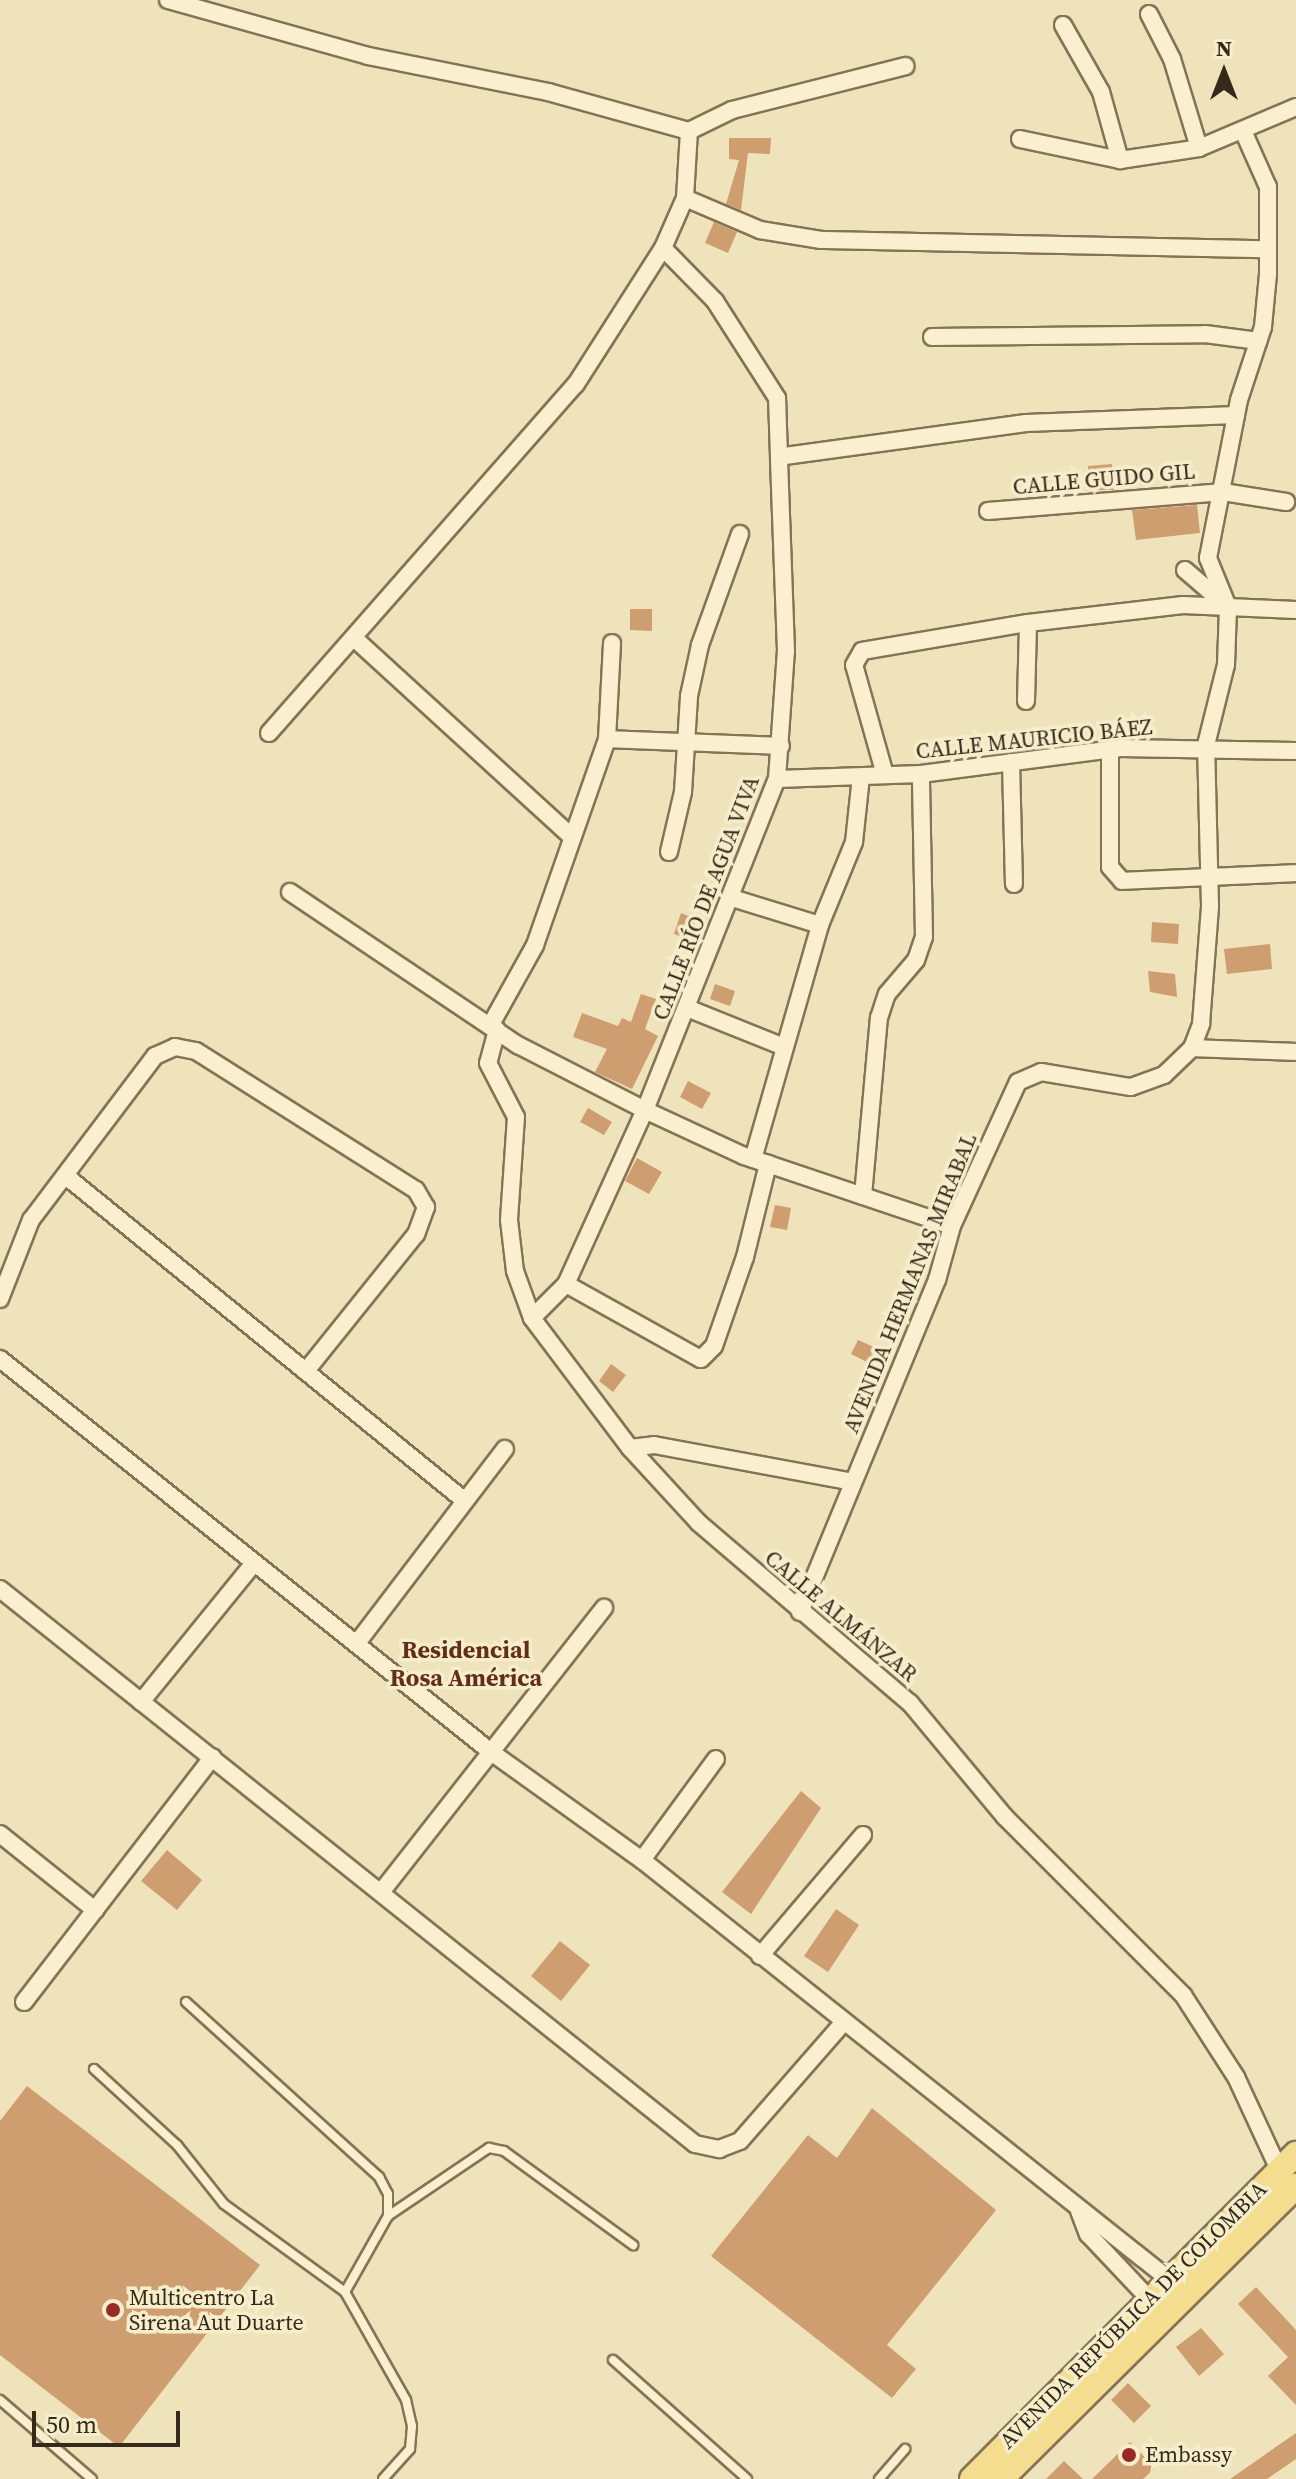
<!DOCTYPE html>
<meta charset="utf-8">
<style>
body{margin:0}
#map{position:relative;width:1296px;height:2479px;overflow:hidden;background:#efe3bb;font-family:"Source Serif 4",serif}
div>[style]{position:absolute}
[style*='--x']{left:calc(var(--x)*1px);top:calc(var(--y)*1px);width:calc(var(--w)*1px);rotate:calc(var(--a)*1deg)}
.building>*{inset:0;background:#ce9e70}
.roads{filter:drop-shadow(2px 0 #867355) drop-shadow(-2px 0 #867355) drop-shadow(0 2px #867355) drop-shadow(0 -2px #867355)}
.service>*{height:8px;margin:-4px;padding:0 4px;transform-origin:4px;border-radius:4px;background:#faf0cf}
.minor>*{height:16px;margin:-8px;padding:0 8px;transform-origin:8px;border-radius:8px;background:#faf0cf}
.primary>*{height:24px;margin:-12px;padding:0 12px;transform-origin:12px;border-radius:12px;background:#f5dd90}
.dots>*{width:22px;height:22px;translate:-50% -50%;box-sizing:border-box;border:4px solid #f6edcb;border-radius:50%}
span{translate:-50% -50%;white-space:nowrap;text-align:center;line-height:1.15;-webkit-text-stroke:7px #f6edcb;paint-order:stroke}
.street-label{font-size:22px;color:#35291a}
.poi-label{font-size:22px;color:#35291a}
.left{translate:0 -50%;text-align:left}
.neighbourhood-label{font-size:24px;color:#632e19;font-weight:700}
.north{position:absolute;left:1184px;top:32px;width:80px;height:80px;-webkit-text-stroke:6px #f6edcb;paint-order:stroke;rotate:0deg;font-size:22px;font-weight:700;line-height:32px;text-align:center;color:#35291a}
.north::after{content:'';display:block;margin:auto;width:28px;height:36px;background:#35291a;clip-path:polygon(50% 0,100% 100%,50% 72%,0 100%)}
.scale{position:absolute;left:32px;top:2411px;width:148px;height:36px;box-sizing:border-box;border:4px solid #35291a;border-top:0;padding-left:10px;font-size:24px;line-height:28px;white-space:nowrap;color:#35291a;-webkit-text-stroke:6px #f6edcb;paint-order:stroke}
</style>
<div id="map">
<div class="building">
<div style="clip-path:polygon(729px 138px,771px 138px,770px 154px,748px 153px,741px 210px,726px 204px,739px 160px,729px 159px)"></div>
<div style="clip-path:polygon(714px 222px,737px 232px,728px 253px,705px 243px)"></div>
<div style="clip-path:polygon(1112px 464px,1114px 490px,1090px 490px,1088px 466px)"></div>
<div style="clip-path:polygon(1197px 505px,1200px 533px,1136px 540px,1132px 510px)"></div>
<div style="clip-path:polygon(630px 609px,652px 609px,652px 631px,630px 630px)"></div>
<div style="clip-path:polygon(681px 913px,696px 919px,689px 939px,674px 934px)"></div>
<div style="clip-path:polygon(1152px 922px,1179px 924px,1178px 944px,1151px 942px)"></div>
<div style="clip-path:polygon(1270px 944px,1272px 969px,1227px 974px,1224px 949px)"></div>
<div style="clip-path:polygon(1148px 971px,1175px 974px,1177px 997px,1150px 992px)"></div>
<div style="clip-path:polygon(715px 984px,735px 991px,730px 1006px,710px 999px)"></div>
<div style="clip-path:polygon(641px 994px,656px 999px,645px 1029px,658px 1036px,632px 1089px,595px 1072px,607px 1049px,573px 1037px,582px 1013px,618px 1026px,622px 1018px,631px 1022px)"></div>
<div style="clip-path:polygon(688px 1081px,711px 1093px,702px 1109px,680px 1097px)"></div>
<div style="clip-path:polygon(588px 1108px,612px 1122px,604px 1135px,580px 1122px)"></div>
<div style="clip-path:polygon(637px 1158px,662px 1172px,649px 1194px,625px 1181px)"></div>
<div style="clip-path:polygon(775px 1205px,791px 1208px,787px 1230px,770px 1227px)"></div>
<div style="clip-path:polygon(858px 1340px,876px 1348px,869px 1363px,851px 1354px)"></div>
<div style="clip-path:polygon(611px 1364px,626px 1375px,613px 1392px,599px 1381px)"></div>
<div style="clip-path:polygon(801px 1791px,821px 1808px,751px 1914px,722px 1892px)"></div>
<div style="clip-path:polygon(167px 1850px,202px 1880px,177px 1910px,141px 1881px)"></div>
<div style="clip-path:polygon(836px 1909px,859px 1925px,828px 1972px,804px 1956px)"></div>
<div style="clip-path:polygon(560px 1941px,590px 1965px,561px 2001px,531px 1976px)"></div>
<div style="clip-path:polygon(27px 2086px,260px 2265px,119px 2447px,0 2355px,0 2121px)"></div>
<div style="clip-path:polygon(872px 2108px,996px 2210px,887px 2345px,916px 2369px,892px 2398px,711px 2256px,808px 2135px,837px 2158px)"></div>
<div style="clip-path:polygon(1256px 2287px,1296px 2330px,1296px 2405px,1268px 2376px,1288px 2357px,1238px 2304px)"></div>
<div style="clip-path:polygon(1201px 2328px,1224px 2354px,1199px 2376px,1176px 2347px)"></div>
<div style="clip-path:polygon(1128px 2383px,1151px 2406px,1134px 2423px,1111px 2400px)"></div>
<div style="clip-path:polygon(1296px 2433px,1296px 2459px,1267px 2479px,1230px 2479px)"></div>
<div style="clip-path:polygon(1130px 2442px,1155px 2468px,1143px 2479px,1092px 2479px)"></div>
<div style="clip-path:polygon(1064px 2461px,1083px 2479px,1046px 2479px)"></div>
</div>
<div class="roads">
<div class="service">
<div style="--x:186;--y:2002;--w:261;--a:42.2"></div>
<div style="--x:379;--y:2177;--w:19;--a:62"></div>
<div style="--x:388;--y:2194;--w:22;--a:90"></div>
<div style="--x:388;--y:2216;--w:87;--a:119.5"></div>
<div style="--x:94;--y:2069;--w:113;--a:42.5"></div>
<div style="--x:177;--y:2145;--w:75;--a:51.5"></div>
<div style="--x:224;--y:2204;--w:150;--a:36"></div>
<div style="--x:345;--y:2292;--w:124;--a:60.5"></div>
<div style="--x:406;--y:2400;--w:27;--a:77"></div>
<div style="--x:412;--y:2426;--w:23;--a:95"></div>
<div style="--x:410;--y:2449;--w:40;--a:132"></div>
<div style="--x:388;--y:2216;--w:122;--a:-34"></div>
<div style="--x:489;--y:2148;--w:15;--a:11"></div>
<div style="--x:504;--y:2151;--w:160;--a:36.1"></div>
<div style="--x:613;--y:2360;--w:179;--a:41.6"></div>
<div style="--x:0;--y:2400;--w:121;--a:40.7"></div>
<div style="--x:879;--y:2479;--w:40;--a:-49"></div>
</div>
<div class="minor">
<div style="--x:168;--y:0;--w:208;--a:15.6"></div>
<div style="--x:368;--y:56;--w:184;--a:11.3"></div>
<div style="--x:548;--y:92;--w:146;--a:15.5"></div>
<div style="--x:1149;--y:14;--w:51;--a:62.9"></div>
<div style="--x:1172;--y:59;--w:93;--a:73.1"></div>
<div style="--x:1199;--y:148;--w:105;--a:-22.9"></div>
<div style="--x:1063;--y:25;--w:77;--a:60.4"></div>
<div style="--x:1101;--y:92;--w:71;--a:74.4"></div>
<div style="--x:1120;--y:160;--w:80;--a:-8.6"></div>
<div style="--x:1020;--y:139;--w:102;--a:11.9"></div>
<div style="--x:685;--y:198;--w:67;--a:-86.6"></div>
<div style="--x:689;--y:131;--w:48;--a:-26"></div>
<div style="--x:732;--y:110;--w:179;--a:-14.2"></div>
<div style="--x:932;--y:337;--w:273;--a:-0.6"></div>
<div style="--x:1205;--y:334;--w:54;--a:7.4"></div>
<div style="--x:1236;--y:415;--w:210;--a:177.8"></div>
<div style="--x:1026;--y:423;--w:249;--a:172.2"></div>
<div style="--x:779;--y:457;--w:59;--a:-91.9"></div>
<div style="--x:777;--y:398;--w:115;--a:-122.6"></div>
<div style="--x:715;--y:301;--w:74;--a:-134.5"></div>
<div style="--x:663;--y:248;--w:55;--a:-66.3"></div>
<div style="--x:685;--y:198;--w:82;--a:23.1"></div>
<div style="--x:760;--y:230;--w:62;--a:9.3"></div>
<div style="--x:821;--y:240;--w:447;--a:1.2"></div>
<div style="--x:988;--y:511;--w:236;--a:-4.6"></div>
<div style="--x:1223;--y:492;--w:64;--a:9"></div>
<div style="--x:1185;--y:570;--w:57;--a:40.7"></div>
<div style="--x:1228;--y:607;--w:68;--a:2.5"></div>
<div style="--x:354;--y:638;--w:291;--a:42.4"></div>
<div style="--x:1026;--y:701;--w:78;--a:-88.5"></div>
<div style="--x:269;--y:733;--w:465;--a:-48.7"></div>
<div style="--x:576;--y:384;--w:161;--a:-57.4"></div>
<div style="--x:607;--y:739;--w:96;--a:-87"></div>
<div style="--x:1110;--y:749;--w:118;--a:90"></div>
<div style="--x:1110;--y:867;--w:18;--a:49"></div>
<div style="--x:1122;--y:881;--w:174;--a:-2.6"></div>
<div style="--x:1011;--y:762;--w:122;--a:88.6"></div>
<div style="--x:885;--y:775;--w:114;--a:-105.7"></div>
<div style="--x:854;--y:665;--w:16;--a:-60"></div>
<div style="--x:862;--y:651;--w:168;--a:-9.6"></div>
<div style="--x:1028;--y:623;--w:156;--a:-6.6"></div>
<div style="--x:1183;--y:605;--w:45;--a:2.5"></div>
<div style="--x:777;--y:779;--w:144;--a:-2"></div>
<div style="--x:921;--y:774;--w:201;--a:-7.4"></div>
<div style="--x:1120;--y:748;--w:176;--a:1"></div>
<div style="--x:669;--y:852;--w:62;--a:-76.9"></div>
<div style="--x:683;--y:792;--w:96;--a:-86.4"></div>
<div style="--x:689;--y:696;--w:52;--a:-77.8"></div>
<div style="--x:700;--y:645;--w:118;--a:-70.2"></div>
<div style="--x:290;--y:892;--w:275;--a:33.9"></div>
<div style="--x:518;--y:1045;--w:143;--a:27.1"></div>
<div style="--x:645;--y:1110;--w:109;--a:24.9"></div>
<div style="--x:744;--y:1156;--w:219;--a:18.6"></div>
<div style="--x:732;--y:898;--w:92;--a:17.1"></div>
<div style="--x:687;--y:1008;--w:105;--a:21.9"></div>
<div style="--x:490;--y:1026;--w:93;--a:-60.9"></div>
<div style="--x:535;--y:945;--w:218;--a:-70.7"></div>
<div style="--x:607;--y:739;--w:174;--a:2.3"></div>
<div style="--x:497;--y:1030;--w:34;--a:105"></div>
<div style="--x:488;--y:1063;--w:61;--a:62.6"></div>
<div style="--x:516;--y:1117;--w:103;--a:93.9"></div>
<div style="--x:509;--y:1220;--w:51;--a:83.3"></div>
<div style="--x:515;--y:1271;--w:50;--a:70.1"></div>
<div style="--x:532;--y:1318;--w:163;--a:53"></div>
<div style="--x:630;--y:1448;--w:102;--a:47.4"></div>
<div style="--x:699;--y:1523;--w:277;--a:40.5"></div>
<div style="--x:910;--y:1703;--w:148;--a:50.2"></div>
<div style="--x:1005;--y:1817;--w:252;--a:45"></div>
<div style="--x:1183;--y:1995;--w:98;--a:57.1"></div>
<div style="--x:1236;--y:2077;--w:109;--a:65.1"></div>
<div style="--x:1192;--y:1048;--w:104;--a:2.2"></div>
<div style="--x:753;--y:1159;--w:243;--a:-74"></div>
<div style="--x:820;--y:925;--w:90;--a:-67.7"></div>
<div style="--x:854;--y:842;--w:65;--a:-83.9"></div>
<div style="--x:67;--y:1177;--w:513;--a:39.15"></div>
<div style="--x:863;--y:1196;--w:179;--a:-84.9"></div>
<div style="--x:879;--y:1018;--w:25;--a:-72"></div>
<div style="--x:887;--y:994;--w:45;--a:-49.5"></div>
<div style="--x:916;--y:960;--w:24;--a:-71"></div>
<div style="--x:924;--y:937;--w:163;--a:-91.1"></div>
<div style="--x:566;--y:1284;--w:154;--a:29.1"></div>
<div style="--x:701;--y:1359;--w:18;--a:-45"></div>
<div style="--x:714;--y:1346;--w:94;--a:-70.8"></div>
<div style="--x:745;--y:1257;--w:96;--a:-76.1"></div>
<div style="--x:0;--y:1299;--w:85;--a:-68.6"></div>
<div style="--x:31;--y:1220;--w:206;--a:-52.9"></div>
<div style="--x:155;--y:1056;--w:22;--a:-24"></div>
<div style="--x:175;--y:1047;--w:21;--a:11"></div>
<div style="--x:196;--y:1051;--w:260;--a:32.3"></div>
<div style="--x:416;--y:1190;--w:20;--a:60"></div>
<div style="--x:426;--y:1207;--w:29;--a:110"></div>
<div style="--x:416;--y:1234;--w:176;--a:128.8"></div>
<div style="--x:532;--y:1318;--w:48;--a:-45"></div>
<div style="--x:566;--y:1284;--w:191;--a:-65.6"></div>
<div style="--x:645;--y:1110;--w:356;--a:-68.3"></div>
<div style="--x:777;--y:779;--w:128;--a:-86"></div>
<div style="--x:786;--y:651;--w:194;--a:-92.1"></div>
<div style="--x:0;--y:1359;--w:629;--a:38.67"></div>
<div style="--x:491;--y:1752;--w:186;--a:35.6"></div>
<div style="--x:642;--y:1860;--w:682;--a:38.52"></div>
<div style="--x:630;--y:1448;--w:24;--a:-7"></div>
<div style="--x:654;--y:1445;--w:202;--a:10.5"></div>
<div style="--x:0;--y:1589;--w:889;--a:38.61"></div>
<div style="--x:695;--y:2144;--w:25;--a:12"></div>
<div style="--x:719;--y:2149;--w:22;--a:-21"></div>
<div style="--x:740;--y:2141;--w:155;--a:-48.9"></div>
<div style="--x:800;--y:1612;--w:359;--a:-67.6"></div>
<div style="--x:937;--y:1280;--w:56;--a:-74.5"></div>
<div style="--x:952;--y:1226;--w:158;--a:-65.4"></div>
<div style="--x:1018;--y:1082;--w:25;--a:-23"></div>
<div style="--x:1041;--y:1072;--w:91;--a:9.5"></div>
<div style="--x:1131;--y:1087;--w:35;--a:-20"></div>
<div style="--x:1164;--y:1075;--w:39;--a:-44"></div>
<div style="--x:1192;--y:1048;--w:26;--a:-69"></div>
<div style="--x:1201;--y:1024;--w:118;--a:-85.6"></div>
<div style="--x:1210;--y:906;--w:161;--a:-91.4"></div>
<div style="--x:1206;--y:745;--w:82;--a:-76"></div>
<div style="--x:1226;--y:665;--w:58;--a:-88"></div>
<div style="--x:1228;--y:607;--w:53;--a:-112.2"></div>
<div style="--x:1208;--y:558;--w:161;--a:-78.9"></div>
<div style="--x:1239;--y:400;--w:77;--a:-71.8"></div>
<div style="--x:1263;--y:327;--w:53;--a:-84.6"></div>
<div style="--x:1268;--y:274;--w:87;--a:-90"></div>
<div style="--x:1268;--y:187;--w:59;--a:-114"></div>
<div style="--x:357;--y:1643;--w:244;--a:-52.7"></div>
<div style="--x:141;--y:1702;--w:179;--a:-50.9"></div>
<div style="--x:0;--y:1834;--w:122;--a:38.7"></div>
<div style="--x:642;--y:1860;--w:125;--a:-53.8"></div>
<div style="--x:382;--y:1891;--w:360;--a:-51.9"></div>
<div style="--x:760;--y:1956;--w:159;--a:-49.6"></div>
<div style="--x:24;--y:2002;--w:309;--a:-52.4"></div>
<div style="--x:1079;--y:2211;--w:25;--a:69"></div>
<div style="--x:1088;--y:2234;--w:98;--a:46.7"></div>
</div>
<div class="primary">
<div style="--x:972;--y:2479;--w:459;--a:-45.1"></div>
<div style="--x:1001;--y:2479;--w:416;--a:-44.8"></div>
</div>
</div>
<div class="dots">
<div style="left:113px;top:2310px;background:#972b23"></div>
<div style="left:1129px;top:2455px;background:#972b23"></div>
</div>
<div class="street-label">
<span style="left:1104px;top:479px;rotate:-5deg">CALLE GUIDO GIL</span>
<span style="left:1034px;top:739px;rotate:-6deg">CALLE MAURICIO BÁEZ</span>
<span style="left:706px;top:898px;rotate:-69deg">CALLE RÍO DE AGUA VIVA</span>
<span style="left:910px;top:1283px;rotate:-68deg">AVENIDA HERMANAS MIRABAL</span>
<span style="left:841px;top:1616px;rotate:40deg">CALLE ALMÁNZAR</span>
<span style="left:1133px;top:2315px;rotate:-45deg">AVENIDA REPÚBLICA DE COLOMBIA</span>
</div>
<div class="poi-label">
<span class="left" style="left:129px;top:2310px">Multicentro La<br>Sirena Aut Duarte</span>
<span class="left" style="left:1145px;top:2455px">Embassy</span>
</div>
<div class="neighbourhood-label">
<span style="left:466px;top:1664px">Residencial<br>Rosa América</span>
</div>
<div class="north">N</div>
<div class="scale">50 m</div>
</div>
